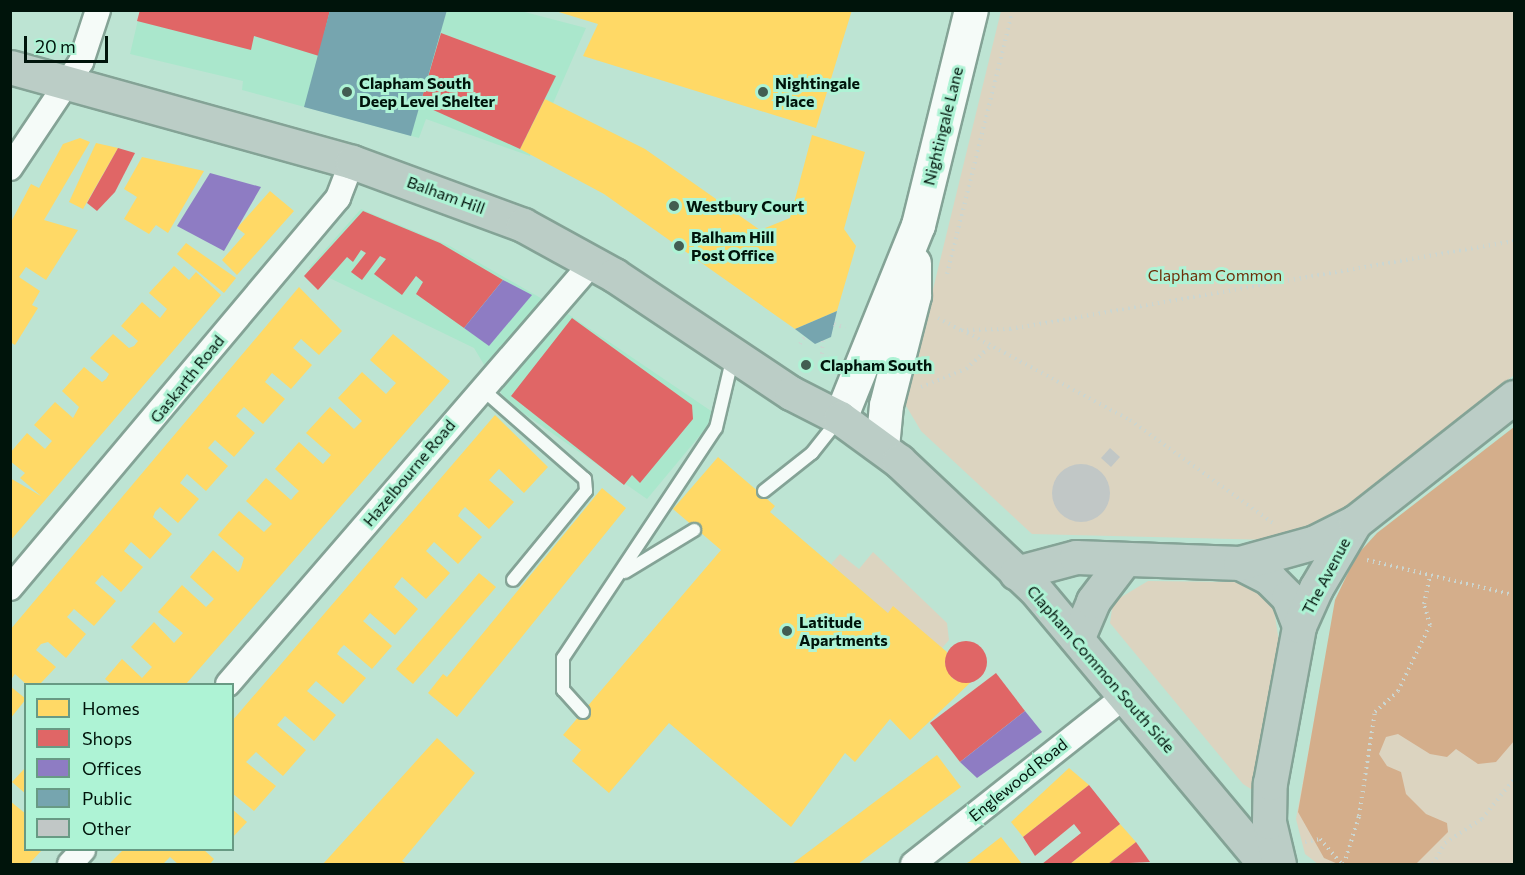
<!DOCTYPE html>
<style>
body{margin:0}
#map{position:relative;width:1525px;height:875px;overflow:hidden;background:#bde4d3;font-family:Commissioner,sans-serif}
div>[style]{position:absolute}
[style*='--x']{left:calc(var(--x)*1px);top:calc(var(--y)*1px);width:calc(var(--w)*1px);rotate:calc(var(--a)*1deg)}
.built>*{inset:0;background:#aae7cc}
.green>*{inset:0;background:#dcd4c0}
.forest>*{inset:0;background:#d4ae8b}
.homes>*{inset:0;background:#ffd966}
.shops>*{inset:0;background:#e06666}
.round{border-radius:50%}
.offices>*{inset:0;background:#8e7cc3}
.public>*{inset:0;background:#76a5af}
.building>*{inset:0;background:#c1c7c6}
.path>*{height:4px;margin-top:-2px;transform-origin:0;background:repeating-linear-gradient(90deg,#cbd6d1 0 1.5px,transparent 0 6px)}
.roads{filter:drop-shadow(2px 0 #84a396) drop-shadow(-2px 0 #84a396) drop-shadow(0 2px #84a396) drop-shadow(0 -2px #84a396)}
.lane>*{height:12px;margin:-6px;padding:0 6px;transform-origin:6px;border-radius:6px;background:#f5fbf8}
.street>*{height:24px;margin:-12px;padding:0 12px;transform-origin:12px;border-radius:12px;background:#f5fbf8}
.secondary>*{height:33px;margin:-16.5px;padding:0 16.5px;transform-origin:16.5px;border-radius:16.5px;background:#f5fbf8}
.highway>*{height:33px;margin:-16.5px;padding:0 16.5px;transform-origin:16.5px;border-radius:16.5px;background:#bbcdc6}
.dots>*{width:16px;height:16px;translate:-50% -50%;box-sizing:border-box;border:3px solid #aef3d5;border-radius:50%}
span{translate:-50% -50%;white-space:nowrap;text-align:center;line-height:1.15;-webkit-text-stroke:6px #aef3d5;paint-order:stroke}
.poi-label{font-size:16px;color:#00140b;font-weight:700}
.left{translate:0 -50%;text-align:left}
.street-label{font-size:16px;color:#00140b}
.park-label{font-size:16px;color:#6e2e08}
.frame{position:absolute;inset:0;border:12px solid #00140b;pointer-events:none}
.legend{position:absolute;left:24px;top:683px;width:210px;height:168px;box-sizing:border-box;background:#aef3d5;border:2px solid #689a84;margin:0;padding:8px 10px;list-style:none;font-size:18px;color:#00140b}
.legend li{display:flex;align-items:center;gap:12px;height:30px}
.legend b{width:30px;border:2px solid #689a84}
.scale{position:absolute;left:24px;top:36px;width:84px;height:27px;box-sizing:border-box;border:3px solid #00140b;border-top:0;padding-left:8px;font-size:18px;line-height:21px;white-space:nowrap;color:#00140b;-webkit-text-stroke:4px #aef3d5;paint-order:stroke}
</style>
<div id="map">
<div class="built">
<div style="clip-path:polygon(517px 10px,586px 28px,530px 156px,426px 119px,419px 138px,242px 90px,243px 81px,130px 54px,140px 11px)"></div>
<div style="clip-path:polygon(361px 209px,448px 245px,565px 312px,717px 415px,647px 499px,506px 401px,474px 348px,309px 268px)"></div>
</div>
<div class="green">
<div style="clip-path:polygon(1001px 11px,1514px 11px,1514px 375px,1326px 523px,1272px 540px,1032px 534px,921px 431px,905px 404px)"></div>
<div style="clip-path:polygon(1514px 436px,1514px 864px,1318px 864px,1305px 854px,1296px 819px,1337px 596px,1351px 571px)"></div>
<div style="clip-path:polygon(873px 552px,947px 623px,949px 640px,942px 648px,893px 607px,888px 613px,831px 564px,840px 554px,859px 569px)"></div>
<div style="clip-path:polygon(1148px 581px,1235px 582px,1272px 596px,1280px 649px,1254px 791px,1243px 784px,1110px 623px,1113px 602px)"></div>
</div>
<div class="forest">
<div style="clip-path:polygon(1514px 427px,1514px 741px,1496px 762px,1478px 764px,1456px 749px,1447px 757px,1430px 754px,1398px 734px,1386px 737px,1379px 754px,1387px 766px,1401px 772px,1406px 794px,1426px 814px,1447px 823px,1448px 832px,1416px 864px,1338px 864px,1324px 858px,1298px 812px,1335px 600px,1356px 556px,1377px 533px)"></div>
</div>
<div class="homes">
<div style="clip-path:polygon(552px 10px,852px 10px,816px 128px,583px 56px,598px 24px)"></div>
<div style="clip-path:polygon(545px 99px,645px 149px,760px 230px,790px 218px,812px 135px,865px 152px,844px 229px,856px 246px,837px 311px,795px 329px,604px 194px,520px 149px)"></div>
<div style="clip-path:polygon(80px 138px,90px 142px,44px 220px,78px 230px,46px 280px,26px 267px,19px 277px,40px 291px,32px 305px,38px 308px,15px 345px,10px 342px,10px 224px,31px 184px,39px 188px,63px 144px)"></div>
<div style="clip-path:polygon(96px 143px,118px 148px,83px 209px,69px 202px)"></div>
<div style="clip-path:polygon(142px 157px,204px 171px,168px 233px,156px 225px,149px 234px,124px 219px,137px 197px,124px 189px)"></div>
<div style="clip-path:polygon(270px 191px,294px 211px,237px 275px,222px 260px,245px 234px,237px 228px)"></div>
<div style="clip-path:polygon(186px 243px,236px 278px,224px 293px,177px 254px)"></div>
<div style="clip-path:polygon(174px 266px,189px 280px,196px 272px,221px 295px,10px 541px,10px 478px,41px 496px,20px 478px,25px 473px,10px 461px,10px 453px,27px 433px,45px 449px,52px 441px,34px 425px,55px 402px,73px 418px,79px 407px,62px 391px,84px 367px,102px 382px,106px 379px,109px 374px,90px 358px,113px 334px,129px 348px,134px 346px,138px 341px,121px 326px,142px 302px,160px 318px,167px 309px,149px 293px)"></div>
<div style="clip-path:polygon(299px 287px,342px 331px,319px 355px,301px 339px,293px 348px,312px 365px,291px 389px,272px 373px,265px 382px,285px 399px,263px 424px,244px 407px,240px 411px,236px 416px,255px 433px,234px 457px,215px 440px,208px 448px,228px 466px,206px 491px,187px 474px,180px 483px,199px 499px,178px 523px,160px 507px,155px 512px,153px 517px,172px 534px,150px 559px,131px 542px,124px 551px,143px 567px,121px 592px,102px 575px,95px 583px,116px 601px,94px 626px,74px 609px,67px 617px,86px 634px,66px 658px,48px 642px,41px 644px,36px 650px,56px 667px,40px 684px,26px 684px,15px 674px,10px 681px,10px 630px)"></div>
<div style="clip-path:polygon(393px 334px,450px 381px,186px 684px,111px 684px,105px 679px,122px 659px,142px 678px,152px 667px,131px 647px,154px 622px,174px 643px,183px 633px,158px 612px,182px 585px,206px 607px,214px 599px,190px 577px,213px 550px,238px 572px,241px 568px,244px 558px,218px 535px,239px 511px,264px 532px,272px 524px,246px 501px,266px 478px,291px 500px,295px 495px,299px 491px,275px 469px,299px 442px,323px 464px,331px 455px,306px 433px,330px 407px,354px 429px,362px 421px,338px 398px,362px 372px,386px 394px,396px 383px,370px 360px)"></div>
<div style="clip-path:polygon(495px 415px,548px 467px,524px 493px,499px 469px,489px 480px,514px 502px,489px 529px,465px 507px,461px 511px,458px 516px,482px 537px,458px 564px,434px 542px,426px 551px,450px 573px,426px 599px,402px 577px,394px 587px,418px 609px,395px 635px,370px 613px,366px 618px,363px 621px,392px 646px,372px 669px,344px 645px,340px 649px,337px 654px,366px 678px,343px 704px,316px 681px,307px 691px,336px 715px,314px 741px,285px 716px,277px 725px,306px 750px,283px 776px,256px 752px,246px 762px,276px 786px,254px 811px,232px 793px,232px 721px)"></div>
<div style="clip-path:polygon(718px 457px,775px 506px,770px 512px,888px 613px,893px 606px,947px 652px,945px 664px,953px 679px,971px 682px,910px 740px,890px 719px,855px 762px,845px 753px,791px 827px,669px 723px,609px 793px,572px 761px,581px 750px,563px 735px,721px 550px,673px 509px)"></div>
<div style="clip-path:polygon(602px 488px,626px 508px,457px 717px,428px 693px,443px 674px,447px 677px)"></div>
<div style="clip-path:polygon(479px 573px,496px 587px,413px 684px,396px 669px)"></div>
<div style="clip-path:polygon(10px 686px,26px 699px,10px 719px)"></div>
<div style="clip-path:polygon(437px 738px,475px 773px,402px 861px,407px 864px,323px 864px)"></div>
<div style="clip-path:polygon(937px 755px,961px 787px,858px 864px,792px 864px)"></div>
<div style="clip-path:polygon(26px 767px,26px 794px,12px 782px)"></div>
<div style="clip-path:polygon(1069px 768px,1089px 785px,1023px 837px,1011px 822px)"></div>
<div style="clip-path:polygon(10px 801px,26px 814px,26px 850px,42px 850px,29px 864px,10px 864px)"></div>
<div style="clip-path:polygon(232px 809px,247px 822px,232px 838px)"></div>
<div style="clip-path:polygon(1120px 824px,1136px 842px,1108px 864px,1070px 864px)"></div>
<div style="clip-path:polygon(1001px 837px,1022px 864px,965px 864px,969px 862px)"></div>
<div style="clip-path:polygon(123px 850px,204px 850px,214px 859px,210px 864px,178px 864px,170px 857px,163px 864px,109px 864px)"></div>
</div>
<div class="shops">
<div style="clip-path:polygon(140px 10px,330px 10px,319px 56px,254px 36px,251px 50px,137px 21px)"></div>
<div style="clip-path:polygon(441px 33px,556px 76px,520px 149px,420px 104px)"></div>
<div style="clip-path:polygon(118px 148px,135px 153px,115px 192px,97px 211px,87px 203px)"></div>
<div style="clip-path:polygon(363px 211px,440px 243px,503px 280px,464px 328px,416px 294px,423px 282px,416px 276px,402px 295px,374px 274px,386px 259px,380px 256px,362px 280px,351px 272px,366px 253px,361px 250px,353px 262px,347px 257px,318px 290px,304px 276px)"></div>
<div style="clip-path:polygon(572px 318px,692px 405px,693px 419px,640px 483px,632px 475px,624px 485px,511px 396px)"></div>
<div class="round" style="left:945px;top:641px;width:42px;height:42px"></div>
<div style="clip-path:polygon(996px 673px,1025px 711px,960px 762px,930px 723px)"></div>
<div style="clip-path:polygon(1089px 785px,1120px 824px,1070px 864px,1042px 864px,1081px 833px,1074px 824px,1035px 856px,1023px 837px)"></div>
<div style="clip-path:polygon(1136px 842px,1150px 862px,1108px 864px)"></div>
</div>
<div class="offices">
<div style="clip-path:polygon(210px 173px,261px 187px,224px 251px,177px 226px)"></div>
<div style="clip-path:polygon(503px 280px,532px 295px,489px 346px,464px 328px)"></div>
<div style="clip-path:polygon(1025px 711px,1042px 732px,977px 778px,960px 762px)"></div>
</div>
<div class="public">
<div style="clip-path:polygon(330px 10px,447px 10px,411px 136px,304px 107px)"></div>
<div style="clip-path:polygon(837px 311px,831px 337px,815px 344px,795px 329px)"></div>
</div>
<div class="building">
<div style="clip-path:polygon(1110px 448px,1120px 457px,1111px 467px,1101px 458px)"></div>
<div class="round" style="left:1052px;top:464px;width:58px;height:58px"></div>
</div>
<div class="path">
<div style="--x:947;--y:274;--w:272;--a:-76"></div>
<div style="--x:938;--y:318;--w:26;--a:28"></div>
<div style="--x:961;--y:330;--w:49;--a:-1.2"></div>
<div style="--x:1010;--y:329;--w:512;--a:-9.9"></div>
<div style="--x:834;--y:324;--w:12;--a:20"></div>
<div style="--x:962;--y:330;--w:191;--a:28.2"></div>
<div style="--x:1130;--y:420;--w:176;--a:35.8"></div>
<div style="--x:800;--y:344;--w:9;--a:-58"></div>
<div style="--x:822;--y:354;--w:13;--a:-86"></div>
<div style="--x:921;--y:387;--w:48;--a:-21.8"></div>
<div style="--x:966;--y:369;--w:33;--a:-43"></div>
<div style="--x:1367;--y:560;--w:151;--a:13.4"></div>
<div style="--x:1305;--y:842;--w:15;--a:-11"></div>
<div style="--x:1320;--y:839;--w:33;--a:49"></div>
<div style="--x:1344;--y:864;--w:50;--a:-72.6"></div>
<div style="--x:1359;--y:816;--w:105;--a:-81.3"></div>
<div style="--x:1375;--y:712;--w:31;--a:-42"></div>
<div style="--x:1398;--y:691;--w:73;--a:-64.1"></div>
<div style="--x:1430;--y:625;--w:22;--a:-106"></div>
<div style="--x:1424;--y:604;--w:29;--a:-78"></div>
<div style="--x:1433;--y:864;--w:24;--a:-60"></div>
<div style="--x:1445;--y:843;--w:44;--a:-33"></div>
<div style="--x:1482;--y:819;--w:51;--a:-51.3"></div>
</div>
<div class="roads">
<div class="lane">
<div style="--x:481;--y:388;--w:138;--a:41.2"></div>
<div style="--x:585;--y:479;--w:12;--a:85"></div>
<div style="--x:586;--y:491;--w:115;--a:129.4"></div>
<div style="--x:764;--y:491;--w:61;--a:-38.4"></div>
<div style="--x:812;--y:453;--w:43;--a:-51.5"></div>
<div style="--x:625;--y:572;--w:81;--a:-31.3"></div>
<div style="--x:583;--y:712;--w:30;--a:-132"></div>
<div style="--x:563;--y:690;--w:32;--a:-90"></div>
<div style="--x:563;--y:658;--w:276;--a:-56.4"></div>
<div style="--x:716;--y:428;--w:74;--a:-76.7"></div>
</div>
<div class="street">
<div style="--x:10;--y:168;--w:128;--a:-56.2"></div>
<div style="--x:81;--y:62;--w:55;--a:-71.9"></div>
<div style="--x:10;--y:588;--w:510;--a:-49.94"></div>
<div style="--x:338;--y:198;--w:39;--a:-69"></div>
<div style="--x:228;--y:684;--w:557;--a:-49.15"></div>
<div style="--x:70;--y:864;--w:19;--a:-47"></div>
<div style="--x:913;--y:864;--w:270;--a:-38.4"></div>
</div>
<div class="secondary">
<div style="--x:840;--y:418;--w:208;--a:-68"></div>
<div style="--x:918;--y:225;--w:221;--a:-76.2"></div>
<div style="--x:882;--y:447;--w:42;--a:-84.6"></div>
<div style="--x:886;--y:405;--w:114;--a:-75.7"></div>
<div style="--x:914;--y:295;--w:32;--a:-90"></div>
</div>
<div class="highway">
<div style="--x:10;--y:67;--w:355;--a:15.5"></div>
<div style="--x:352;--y:162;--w:182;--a:20.2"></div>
<div style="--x:523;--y:225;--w:104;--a:28.8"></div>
<div style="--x:614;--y:275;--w:213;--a:33.7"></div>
<div style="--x:791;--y:393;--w:55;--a:27"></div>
<div style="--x:840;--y:418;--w:73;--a:36.1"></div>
<div style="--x:899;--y:461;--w:185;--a:43.3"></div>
<div style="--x:1034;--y:588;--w:360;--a:50.1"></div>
<div style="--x:1240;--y:563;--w:33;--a:27"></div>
<div style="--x:1269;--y:578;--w:27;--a:45"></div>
<div style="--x:1288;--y:597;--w:31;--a:69"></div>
<div style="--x:1016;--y:573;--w:62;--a:-14.9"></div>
<div style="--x:1076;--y:557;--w:164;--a:2.1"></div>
<div style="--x:1240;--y:563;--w:78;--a:-15.6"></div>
<div style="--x:1315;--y:542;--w:45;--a:-26.6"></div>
<div style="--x:1078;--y:637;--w:39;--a:-67"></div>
<div style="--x:1093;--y:601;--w:48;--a:-52.7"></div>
<div style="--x:1279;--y:864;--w:43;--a:-103.4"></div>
<div style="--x:1269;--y:822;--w:39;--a:-89"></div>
<div style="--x:1270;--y:783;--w:160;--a:-79.5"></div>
<div style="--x:1299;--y:626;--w:42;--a:-65.9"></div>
<div style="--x:1316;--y:588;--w:77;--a:-59.4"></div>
<div style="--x:1355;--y:522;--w:202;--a:-38.2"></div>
</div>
</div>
<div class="dots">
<div style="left:347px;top:92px;background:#425d51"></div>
<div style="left:763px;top:92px;background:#425d51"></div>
<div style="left:674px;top:206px;background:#425d51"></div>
<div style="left:679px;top:246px;background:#425d51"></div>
<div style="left:806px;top:365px;background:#425d51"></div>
<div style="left:787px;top:631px;background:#425d51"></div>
</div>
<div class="poi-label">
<span class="left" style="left:359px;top:92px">Clapham South<br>Deep Level Shelter</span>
<span class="left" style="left:775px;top:92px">Nightingale<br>Place</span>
<span class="left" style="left:686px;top:206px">Westbury Court</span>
<span class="left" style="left:691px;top:246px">Balham Hill<br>Post Office</span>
<span class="left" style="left:820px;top:365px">Clapham South</span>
<span class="left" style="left:799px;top:631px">Latitude<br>Apartments</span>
</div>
<div class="street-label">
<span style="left:943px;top:126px;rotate:-76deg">Nightingale Lane</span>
<span style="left:446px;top:195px;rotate:20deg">Balham Hill</span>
<span style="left:187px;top:379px;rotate:-51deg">Gaskarth Road</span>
<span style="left:409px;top:473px;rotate:-50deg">Hazelbourne Road</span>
<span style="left:1326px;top:576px;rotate:-62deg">The Avenue</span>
<span style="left:1101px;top:669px;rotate:49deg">Clapham Common South Side</span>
<span style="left:1018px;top:780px;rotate:-39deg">Englewood Road</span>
</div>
<div class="park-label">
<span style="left:1215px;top:275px">Clapham Common</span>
</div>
<div class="frame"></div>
<ul class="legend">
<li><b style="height:16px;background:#ffd966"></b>Homes</li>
<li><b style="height:16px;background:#e06666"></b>Shops</li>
<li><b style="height:16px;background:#8e7cc3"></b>Offices</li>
<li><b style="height:16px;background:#76a5af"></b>Public</li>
<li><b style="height:16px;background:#c1c7c6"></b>Other</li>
</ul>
<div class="scale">20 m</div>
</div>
